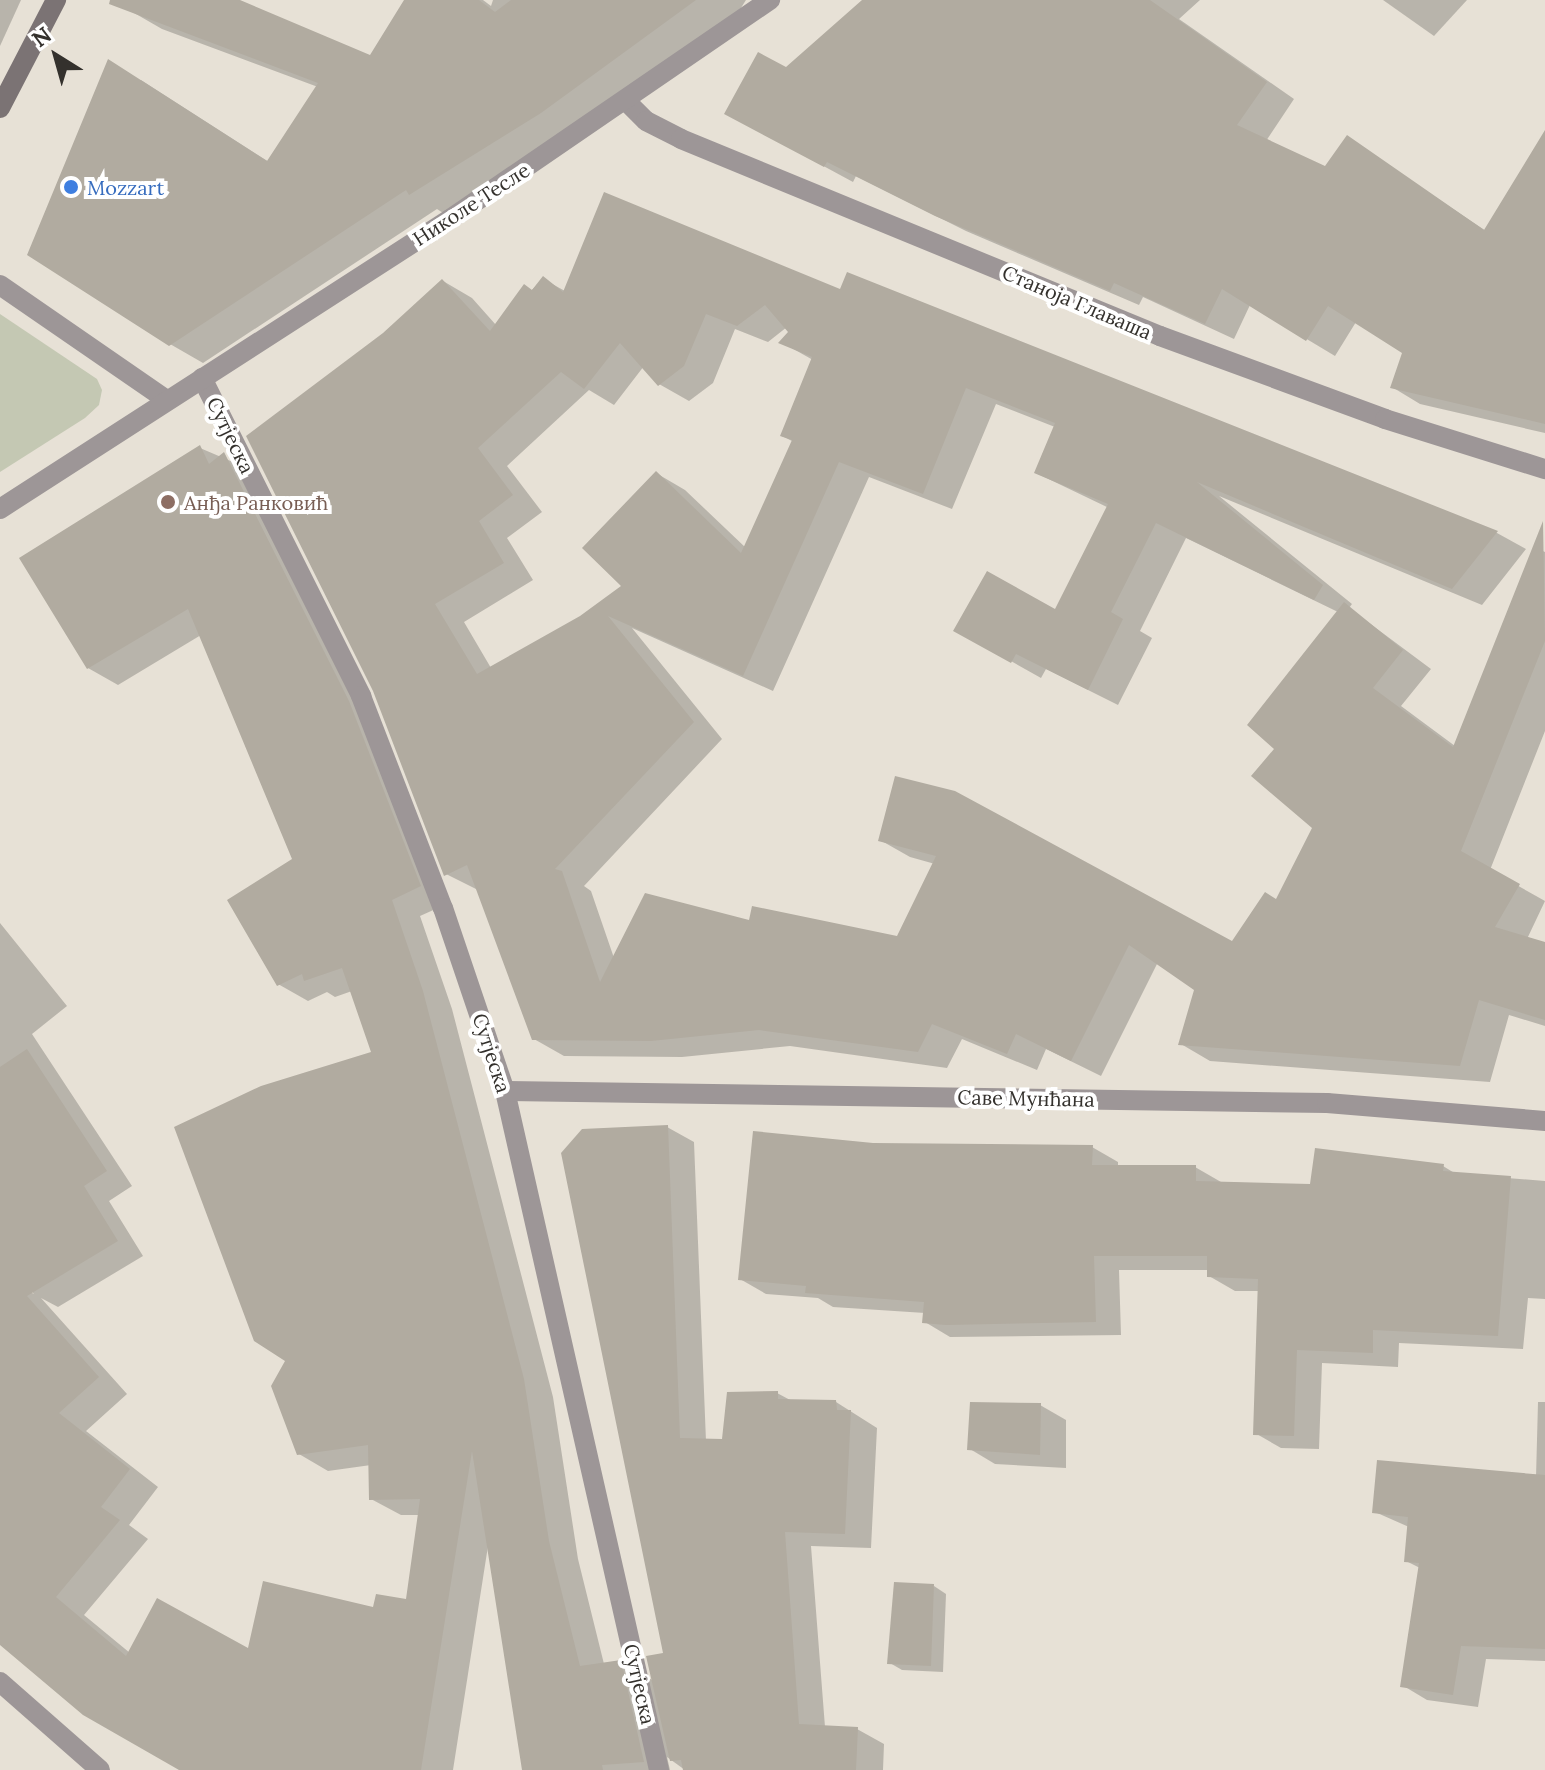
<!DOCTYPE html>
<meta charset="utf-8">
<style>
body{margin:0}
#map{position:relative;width:1545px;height:1770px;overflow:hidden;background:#e7e1d6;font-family:Lora,serif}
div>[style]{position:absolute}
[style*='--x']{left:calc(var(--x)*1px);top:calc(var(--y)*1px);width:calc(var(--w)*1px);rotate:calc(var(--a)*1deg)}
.green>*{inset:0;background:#c4c8b3}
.shadow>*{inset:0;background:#0003}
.building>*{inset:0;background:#b1aba0}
.minor>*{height:20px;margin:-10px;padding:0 10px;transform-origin:10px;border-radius:10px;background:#9d9697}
.secondary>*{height:20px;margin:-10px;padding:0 10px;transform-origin:10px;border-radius:10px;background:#7b7374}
.dots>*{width:22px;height:22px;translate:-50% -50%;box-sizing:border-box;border:4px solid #fff;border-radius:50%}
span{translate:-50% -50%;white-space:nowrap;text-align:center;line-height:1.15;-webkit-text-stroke:8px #fff;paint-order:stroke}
.shop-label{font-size:20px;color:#366cbe}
.left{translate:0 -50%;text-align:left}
.street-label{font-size:20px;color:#34312d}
.education-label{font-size:20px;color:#785e54}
.north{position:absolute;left:16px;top:16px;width:80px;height:80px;-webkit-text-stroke:6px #fff;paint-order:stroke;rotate:323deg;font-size:22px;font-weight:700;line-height:32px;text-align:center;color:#34312d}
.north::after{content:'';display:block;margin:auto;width:28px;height:36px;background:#34312d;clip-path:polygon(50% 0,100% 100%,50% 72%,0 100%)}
</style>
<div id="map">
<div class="green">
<div style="clip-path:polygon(0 314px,97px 379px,102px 390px,99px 405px,85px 418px,0 472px)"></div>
</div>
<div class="shadow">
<div style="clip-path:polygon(0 0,21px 0,0 46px)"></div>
<div style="clip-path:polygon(132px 0,235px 0,370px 58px,406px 0,483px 0,491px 6px,493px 0,746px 0,739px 11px,443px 213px,437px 209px,203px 363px,170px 344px,141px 80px,269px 162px,318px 87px,162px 29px,129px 10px)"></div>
<div style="clip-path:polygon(865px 0,1200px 0,1179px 19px,1294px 99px,1266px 141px,1326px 169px,1347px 138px,1486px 231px,1545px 154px,1545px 433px,1420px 404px,1392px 387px,1404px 352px,1356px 322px,1335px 356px,1250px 305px,1234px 339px,1143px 297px,1139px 305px,966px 231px,856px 176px,853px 182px,755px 129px,786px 69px)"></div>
<div style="clip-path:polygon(1383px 0,1467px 0,1434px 36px)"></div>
<div style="clip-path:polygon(evenodd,848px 275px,1497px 533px,1526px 549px,1482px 605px,1219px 496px,1352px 604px,1349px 608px,1431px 669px,1401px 706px,1455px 746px,1534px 547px,1545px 552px,1545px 731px,1490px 870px,1545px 901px,1527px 939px,1545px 944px,1545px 1026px,1509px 1015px,1490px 1082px,1210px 1061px,1181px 1044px,1196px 989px,1158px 962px,1101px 1076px,1046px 1049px,1037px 1070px,962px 1039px,947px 1068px,790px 1046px,682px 1057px,564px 1056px,534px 1039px,478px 890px,446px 874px,384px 334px,443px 281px,472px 298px,496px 325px,543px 279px,565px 291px,841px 291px,848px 275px,787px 327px,791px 332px,781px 342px,813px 360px,782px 436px,794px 442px,746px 548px,685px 490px,656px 473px,625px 586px,581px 618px,491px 668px,464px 622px,533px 580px,507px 538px,542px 512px,507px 466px,589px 390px,614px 405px,644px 366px,659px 384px,689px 401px,713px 383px,735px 329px,768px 342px,787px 327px,848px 275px,996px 404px,1055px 427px,1036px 473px,1109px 508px,1056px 612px,956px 630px,1041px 678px,1046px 669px,1118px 705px,1152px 638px,1140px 631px,1186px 538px,1338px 612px,1277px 749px,1315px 828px,1277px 901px,1232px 944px,896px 779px,880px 840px,910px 857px,935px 864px,899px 938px,751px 922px,614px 958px,591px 891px,584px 886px,722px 739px,632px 628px,773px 691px,869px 477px,952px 509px,996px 404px)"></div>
<div style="clip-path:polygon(200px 448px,254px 471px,449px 903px,420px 916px,452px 1009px,553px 1397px,578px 1559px,604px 1664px,620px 1662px,654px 1681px,665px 1655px,667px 1127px,694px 1142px,706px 1441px,724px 1441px,777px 1393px,792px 1401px,836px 1402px,877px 1428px,871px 1548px,811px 1546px,825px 1727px,857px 1729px,884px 1744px,883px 1770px,685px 1770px,667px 1757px,670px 1770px,524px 1770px,488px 1546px,453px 1770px,182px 1770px,0 1643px,0 1292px,12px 1282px,34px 1294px,0 1252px,0 923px,67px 1006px,32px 1034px,132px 1186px,109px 1201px,143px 1256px,58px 1307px,41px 1298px,127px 1394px,86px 1431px,158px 1487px,129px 1525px,148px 1539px,84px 1615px,130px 1653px,249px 1651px,408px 1602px,420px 1515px,401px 1515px,371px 1499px,371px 1465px,328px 1471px,299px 1454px,287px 1360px,373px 1054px,352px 991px,335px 997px,327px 992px,308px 1001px,278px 984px,294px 860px,201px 635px,118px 685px,88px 668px)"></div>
<div style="clip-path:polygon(873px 1145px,1092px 1147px,1118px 1162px,1118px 1167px,1195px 1167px,1221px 1182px,1312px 1186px,1443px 1166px,1456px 1174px,1545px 1181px,1545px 1299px,1528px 1298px,1523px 1349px,1399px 1343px,1398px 1367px,1322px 1363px,1319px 1449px,1281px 1448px,1255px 1433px,1259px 1291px,1235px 1291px,1209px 1276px,1209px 1270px,1119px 1270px,1121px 1335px,950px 1337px,925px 1322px,925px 1313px,833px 1307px,818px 1298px,766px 1294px,740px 1279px)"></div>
<div style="clip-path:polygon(1538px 1402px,1545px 1402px,1545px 1661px,1486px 1659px,1478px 1707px,1427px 1700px,1402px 1685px,1420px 1568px,1406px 1561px,1409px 1527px,1375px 1512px,1536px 1477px)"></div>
<div style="clip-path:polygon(1040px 1405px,1066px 1420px,1066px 1468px,995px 1464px,970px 1449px)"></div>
<div style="clip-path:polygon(934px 1586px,946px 1594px,943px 1672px,902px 1670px,890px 1663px)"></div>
</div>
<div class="building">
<div style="clip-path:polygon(110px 0,240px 0,370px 55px,404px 0,479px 0,495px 12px,511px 0,696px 0,541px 113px,409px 195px,406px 190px,169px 346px,27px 255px,108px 59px,267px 161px,318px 83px,109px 4px)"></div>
<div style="clip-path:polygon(862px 0,1150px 0,1267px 82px,1237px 125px,1325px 166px,1347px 135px,1484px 230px,1545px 130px,1545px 424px,1390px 388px,1402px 353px,1328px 306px,1306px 341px,1222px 289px,1205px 324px,1114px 283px,1110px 291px,935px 216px,827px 162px,824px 167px,724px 114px,758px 52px,786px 67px)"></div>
<div style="clip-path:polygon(evenodd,604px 192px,840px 289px,847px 272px,1498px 531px,1452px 589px,1197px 482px,1323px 585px,1314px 600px,1156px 523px,1111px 612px,1123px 619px,1088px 690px,1016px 654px,1011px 663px,953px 631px,987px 571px,1055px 609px,1108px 504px,1034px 473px,1055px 423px,966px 388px,923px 494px,839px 462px,743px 676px,608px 616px,694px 722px,555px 869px,562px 871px,600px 982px,645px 893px,749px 920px,752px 906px,897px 936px,936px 856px,878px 841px,895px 776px,955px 791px,1232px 941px,1265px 892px,1276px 899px,1312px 828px,1251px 776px,1274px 749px,1247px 725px,1344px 602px,1403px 650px,1373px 688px,1453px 747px,1543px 521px,1545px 641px,1461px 851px,1520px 884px,1495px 927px,1545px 942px,1545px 1020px,1479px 1000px,1460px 1066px,1178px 1045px,1194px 990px,1129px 945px,1071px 1061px,1016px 1034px,1007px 1054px,932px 1024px,918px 1052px,759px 1030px,651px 1041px,532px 1040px,467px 865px,444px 876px,373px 691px,246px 436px,383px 333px,442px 279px,490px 331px,524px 284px,532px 290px,543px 276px,563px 292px,604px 192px,765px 305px,788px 332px,778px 343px,812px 357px,780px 436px,792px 440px,741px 553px,656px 471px,582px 548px,621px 586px,580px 616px,477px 674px,435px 604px,504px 563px,479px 521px,513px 495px,478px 448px,561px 372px,584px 389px,620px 343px,658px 386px,684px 366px,706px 314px,737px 326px,765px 305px)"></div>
<div style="clip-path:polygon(200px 445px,209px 464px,224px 452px,349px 701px,421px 886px,392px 900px,423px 991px,524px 1379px,549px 1541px,580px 1666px,621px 1660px,644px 1762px,602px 1765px,603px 1770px,522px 1770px,472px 1451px,421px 1770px,179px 1770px,83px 1715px,0 1645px,0 1067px,27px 1049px,107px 1171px,84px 1186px,118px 1241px,27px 1296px,99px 1377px,59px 1413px,130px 1469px,101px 1507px,120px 1520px,56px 1597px,126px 1656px,157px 1598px,248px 1648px,263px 1581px,373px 1607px,376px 1594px,406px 1599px,420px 1499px,369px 1500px,368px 1445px,297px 1455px,271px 1386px,285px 1361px,254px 1341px,174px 1127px,261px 1086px,371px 1052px,342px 968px,304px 981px,302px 974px,277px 986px,227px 900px,292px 859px,188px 609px,87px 669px,19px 558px)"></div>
<div style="clip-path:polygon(668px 1125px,680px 1438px,722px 1439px,727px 1392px,778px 1391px,778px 1399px,836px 1400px,837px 1410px,851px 1410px,845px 1534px,785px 1532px,799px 1724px,858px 1727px,856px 1770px,683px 1770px,681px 1760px,670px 1761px,646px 1656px,663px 1653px,561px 1153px,582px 1129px)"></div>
<div style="clip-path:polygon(753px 1131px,873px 1143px,1093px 1145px,1092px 1165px,1196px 1165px,1196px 1181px,1310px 1184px,1315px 1148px,1444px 1164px,1443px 1171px,1511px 1176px,1498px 1336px,1373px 1330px,1373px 1353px,1297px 1350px,1294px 1436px,1253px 1435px,1258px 1279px,1207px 1277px,1207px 1256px,1094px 1256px,1096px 1322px,946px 1325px,922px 1323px,924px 1302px,805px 1293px,806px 1286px,738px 1280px)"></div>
<div style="clip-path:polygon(970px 1402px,1041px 1403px,1040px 1455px,967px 1450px)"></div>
<div style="clip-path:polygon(1377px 1460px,1545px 1475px,1545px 1649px,1461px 1646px,1453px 1695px,1400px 1687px,1419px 1563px,1404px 1562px,1408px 1517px,1372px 1513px)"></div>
<div style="clip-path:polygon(894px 1582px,934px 1584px,931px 1666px,887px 1664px)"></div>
</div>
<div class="minor">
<div style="--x:626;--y:101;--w:28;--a:45"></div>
<div style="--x:646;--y:121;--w:39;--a:27"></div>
<div style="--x:681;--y:139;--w:518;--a:22.36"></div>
<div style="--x:1160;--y:336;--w:240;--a:20.2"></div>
<div style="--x:1385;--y:419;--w:168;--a:17.4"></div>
<div style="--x:0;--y:285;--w:201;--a:34.6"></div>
<div style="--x:202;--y:378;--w:356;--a:63.4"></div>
<div style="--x:361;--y:696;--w:227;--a:68.9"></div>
<div style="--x:443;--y:908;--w:193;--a:71.3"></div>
<div style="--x:505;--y:1091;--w:696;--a:77.22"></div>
<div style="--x:0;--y:509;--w:535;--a:-32.8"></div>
<div style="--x:450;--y:219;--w:388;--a:-34.4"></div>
<div style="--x:505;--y:1091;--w:822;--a:0.84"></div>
<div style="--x:1327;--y:1103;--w:219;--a:4.7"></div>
<div style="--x:0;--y:1682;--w:133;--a:41.3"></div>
</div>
<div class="secondary">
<div style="--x:0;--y:108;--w:122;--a:-62.6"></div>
</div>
<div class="dots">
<div style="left:71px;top:187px;background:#3f7fe0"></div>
<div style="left:168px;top:502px;background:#8d6e63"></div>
</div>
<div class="shop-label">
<span class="left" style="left:87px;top:187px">Mozzart</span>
</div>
<div class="street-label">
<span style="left:471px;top:204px;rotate:-33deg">Николе Тесле</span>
<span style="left:1077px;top:302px;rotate:23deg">Станоја Главаша</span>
<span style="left:231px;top:435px;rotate:64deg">Сутјеска</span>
<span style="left:492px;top:1053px;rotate:72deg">Сутјеска</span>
<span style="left:1026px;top:1098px;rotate:1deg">Саве Мунћана</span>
<span style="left:640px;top:1684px;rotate:77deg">Сутјеска</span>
</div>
<div class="education-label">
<span class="left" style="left:184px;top:502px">Анђа Ранковић</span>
</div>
<div class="north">N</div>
</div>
